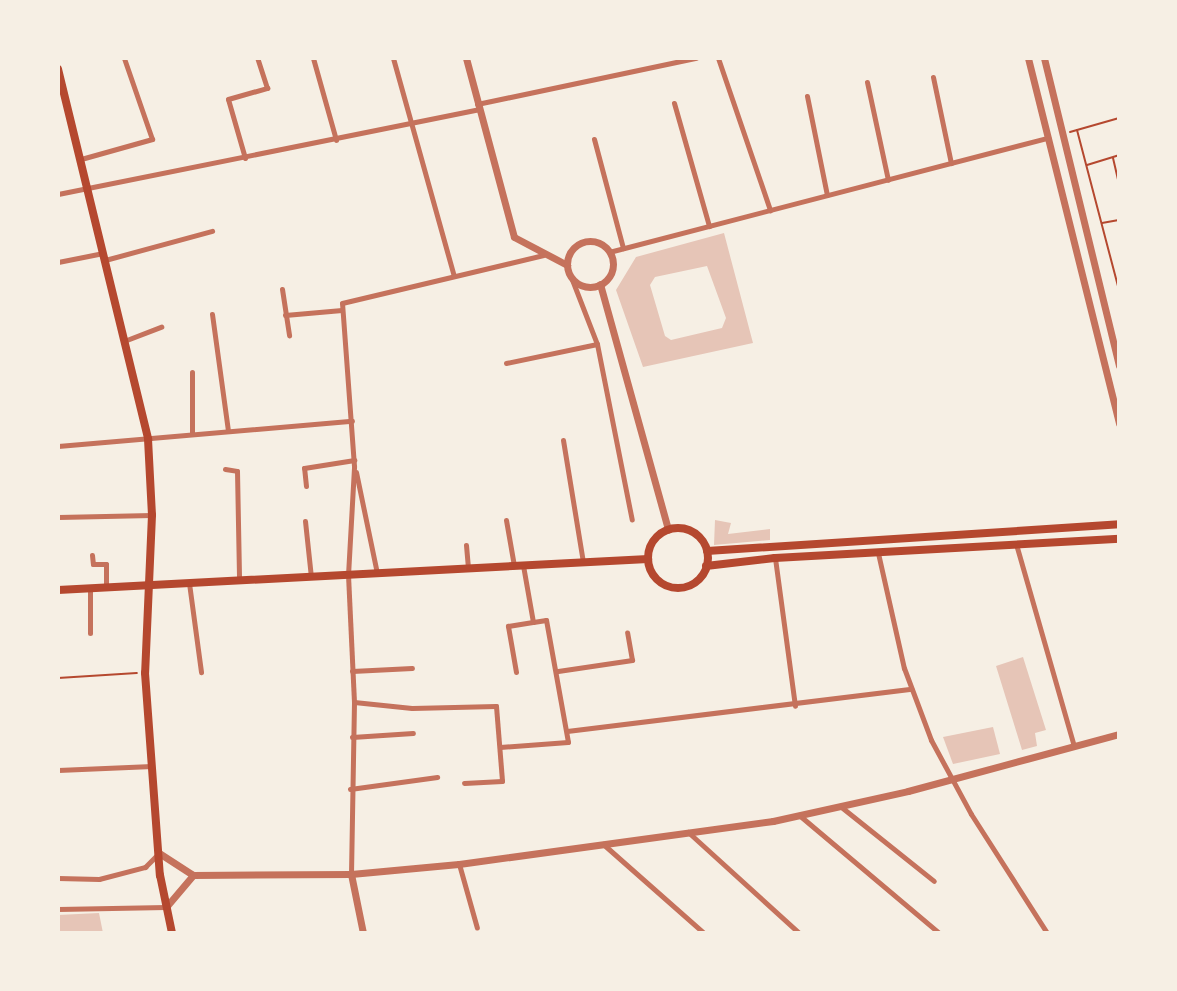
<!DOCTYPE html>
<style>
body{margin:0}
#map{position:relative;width:1177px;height:991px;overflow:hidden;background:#f6efe4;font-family:Arial,sans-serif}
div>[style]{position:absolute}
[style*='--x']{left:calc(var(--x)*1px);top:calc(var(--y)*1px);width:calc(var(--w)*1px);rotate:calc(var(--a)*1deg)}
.building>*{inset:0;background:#e6c5b7}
.path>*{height:2px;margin:-1px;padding:0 1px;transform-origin:1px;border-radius:1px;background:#b5482f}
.minor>*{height:5px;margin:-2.5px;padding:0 2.5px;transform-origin:2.5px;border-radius:2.5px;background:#c5725c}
.tertiary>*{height:7px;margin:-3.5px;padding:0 3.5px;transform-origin:3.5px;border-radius:3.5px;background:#c5725c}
.tertiary>.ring{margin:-3.5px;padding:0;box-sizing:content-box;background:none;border:7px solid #c5725c;border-radius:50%}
.secondary>*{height:8px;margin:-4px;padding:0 4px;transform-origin:4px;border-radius:4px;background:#b5482f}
.secondary>.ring{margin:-4px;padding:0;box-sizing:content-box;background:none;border:8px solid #b5482f;border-radius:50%}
span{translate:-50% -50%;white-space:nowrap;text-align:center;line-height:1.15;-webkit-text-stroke:5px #f6efe4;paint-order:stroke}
.frame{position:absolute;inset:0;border:60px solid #f6efe4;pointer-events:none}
</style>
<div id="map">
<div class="building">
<div style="clip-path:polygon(evenodd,724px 233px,753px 343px,643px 367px,616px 290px,636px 257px,724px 233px,707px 266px,726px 318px,722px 328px,671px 340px,665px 336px,650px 285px,655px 277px,707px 266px)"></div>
<div style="clip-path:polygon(715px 520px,731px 523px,728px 534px,770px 529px,770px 540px,714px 545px)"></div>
<div style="clip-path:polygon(1023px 657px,1046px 730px,1035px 733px,1037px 746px,1022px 750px,996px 666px)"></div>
<div style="clip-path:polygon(993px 727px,1000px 754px,953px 764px,943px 737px)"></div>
<div style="clip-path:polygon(99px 913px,103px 933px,58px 933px,58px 915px)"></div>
</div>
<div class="path">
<div style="--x:1077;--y:130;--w:165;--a:75.3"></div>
<div style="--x:1070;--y:132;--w:51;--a:-15.9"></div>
<div style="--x:1113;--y:158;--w:26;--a:77"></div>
<div style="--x:1087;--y:165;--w:34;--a:-17"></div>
<div style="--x:1102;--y:223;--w:17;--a:-10"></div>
<div style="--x:58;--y:678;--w:79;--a:-3.6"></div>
</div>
<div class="minor">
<div style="--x:313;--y:58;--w:85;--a:74.3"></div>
<div style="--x:393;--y:58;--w:226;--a:74.4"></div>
<div style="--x:718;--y:58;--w:161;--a:71.1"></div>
<div style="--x:933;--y:77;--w:88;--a:78.2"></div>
<div style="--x:867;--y:82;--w:100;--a:77.9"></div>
<div style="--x:807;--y:96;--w:101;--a:78.6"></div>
<div style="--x:674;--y:103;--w:128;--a:74.1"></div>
<div style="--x:477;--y:104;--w:224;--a:-11.9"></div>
<div style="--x:594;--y:139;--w:113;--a:75.1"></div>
<div style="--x:245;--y:158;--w:61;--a:-106.1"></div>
<div style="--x:228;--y:99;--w:41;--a:-15.8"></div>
<div style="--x:267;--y:88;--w:32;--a:-108"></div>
<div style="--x:81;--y:159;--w:74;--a:-15.7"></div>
<div style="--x:152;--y:139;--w:86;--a:-109.1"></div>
<div style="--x:58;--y:194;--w:429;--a:-11.4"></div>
<div style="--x:609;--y:252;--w:454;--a:-14.6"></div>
<div style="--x:105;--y:260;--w:111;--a:-15.2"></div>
<div style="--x:58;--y:262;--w:46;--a:-11.3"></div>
<div style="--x:571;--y:277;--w:72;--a:68.8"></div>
<div style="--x:597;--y:344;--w:179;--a:78.8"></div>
<div style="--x:282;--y:289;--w:47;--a:81.3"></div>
<div style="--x:212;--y:314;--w:118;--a:82.2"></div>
<div style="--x:285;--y:315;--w:57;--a:-5"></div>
<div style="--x:124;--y:341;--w:40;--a:-21"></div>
<div style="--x:506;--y:363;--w:93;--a:-11.8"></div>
<div style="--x:192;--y:372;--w:61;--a:90"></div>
<div style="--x:563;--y:440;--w:124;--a:80.7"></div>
<div style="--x:58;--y:446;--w:295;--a:-4.9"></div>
<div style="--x:225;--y:469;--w:12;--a:9"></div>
<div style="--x:237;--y:471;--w:108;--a:88.9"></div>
<div style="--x:356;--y:472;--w:103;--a:78.3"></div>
<div style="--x:306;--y:486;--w:18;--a:-96"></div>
<div style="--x:304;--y:468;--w:51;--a:-9.1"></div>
<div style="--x:58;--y:517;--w:94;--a:-1.2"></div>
<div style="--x:506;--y:520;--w:47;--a:80.1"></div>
<div style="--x:305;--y:521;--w:56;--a:83.9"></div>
<div style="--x:1016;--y:544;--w:210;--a:74"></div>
<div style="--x:466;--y:545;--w:24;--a:85"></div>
<div style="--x:878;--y:553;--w:118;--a:77.3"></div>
<div style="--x:904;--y:668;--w:77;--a:69.4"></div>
<div style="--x:931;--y:740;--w:84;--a:61.6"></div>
<div style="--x:971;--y:814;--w:141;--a:57.4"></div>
<div style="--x:92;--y:555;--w:9;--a:84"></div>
<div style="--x:93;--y:564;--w:13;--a:0"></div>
<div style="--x:106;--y:564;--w:24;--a:90"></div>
<div style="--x:775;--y:558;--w:149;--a:82.3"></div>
<div style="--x:189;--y:583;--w:90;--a:82.3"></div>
<div style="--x:90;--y:633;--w:44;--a:-90"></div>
<div style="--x:352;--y:671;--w:60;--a:-2.9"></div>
<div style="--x:558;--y:671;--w:75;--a:-8.5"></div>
<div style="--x:632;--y:660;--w:28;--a:-100"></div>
<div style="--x:516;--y:672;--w:47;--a:-99.9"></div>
<div style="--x:508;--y:626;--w:25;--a:-9"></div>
<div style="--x:354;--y:702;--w:58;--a:5.9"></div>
<div style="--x:412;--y:708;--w:84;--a:-1.4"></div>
<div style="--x:496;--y:706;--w:75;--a:85.4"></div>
<div style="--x:502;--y:781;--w:38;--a:177"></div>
<div style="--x:567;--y:731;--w:347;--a:-7"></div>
<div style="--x:352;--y:737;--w:61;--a:-3.8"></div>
<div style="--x:500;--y:747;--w:68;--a:-4.2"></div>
<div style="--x:568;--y:742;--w:124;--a:-100.2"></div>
<div style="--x:546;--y:620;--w:13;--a:171"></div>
<div style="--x:533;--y:622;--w:58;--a:-100"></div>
<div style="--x:58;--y:770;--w:94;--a:-2.4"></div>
<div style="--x:350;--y:789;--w:88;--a:-7.9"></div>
<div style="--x:840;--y:806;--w:120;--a:38.6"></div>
<div style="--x:799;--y:815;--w:183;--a:40.1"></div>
<div style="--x:688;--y:832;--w:150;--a:42.3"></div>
<div style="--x:603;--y:844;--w:135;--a:41.4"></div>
<div style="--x:459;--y:864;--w:66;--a:74.3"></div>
<div style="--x:351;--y:874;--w:172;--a:-89"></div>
<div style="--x:354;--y:702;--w:127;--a:-92.7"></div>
<div style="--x:348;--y:575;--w:109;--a:-86.8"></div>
<div style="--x:354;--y:466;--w:163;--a:-94.2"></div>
<div style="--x:342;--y:303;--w:207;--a:-13.4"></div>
<div style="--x:58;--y:878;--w:41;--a:1.4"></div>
<div style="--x:99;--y:879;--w:48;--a:-14.6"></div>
<div style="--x:145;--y:867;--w:20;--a:-45"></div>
<div style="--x:58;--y:909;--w:108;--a:-1.1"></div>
</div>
<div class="tertiary">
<div style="--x:466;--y:58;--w:185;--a:75"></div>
<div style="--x:514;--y:237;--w:60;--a:27.8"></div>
<div style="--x:1028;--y:58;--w:377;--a:76"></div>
<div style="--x:1044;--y:58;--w:317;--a:76.3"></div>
<div class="ring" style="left:567px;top:241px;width:39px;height:39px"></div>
<div style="--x:600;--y:284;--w:255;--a:74.5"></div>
<div style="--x:159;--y:853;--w:40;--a:32.9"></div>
<div style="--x:351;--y:874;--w:60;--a:78.5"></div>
<div style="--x:193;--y:875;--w:158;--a:-0.4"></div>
<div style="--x:351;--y:874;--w:108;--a:-5.3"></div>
<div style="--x:459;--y:864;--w:317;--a:-7.8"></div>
<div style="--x:773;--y:821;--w:138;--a:-12.5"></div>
<div style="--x:908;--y:791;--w:219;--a:-15.1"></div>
<div style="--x:166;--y:907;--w:42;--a:-49.8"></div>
</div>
<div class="secondary">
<div style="--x:58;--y:69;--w:381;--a:76.3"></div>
<div style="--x:148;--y:439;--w:76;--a:87"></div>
<div style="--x:152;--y:515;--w:158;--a:92.5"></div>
<div style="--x:145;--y:673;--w:203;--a:85.8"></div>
<div style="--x:160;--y:875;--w:59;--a:78.3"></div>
<div class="ring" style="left:648px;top:528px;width:52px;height:52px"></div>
<div style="--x:707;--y:551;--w:413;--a:-3.7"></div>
<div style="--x:706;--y:566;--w:69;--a:-6.6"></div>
<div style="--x:775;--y:558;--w:345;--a:-3.2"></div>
<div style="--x:58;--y:590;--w:591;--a:-3.01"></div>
</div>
<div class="frame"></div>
</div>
